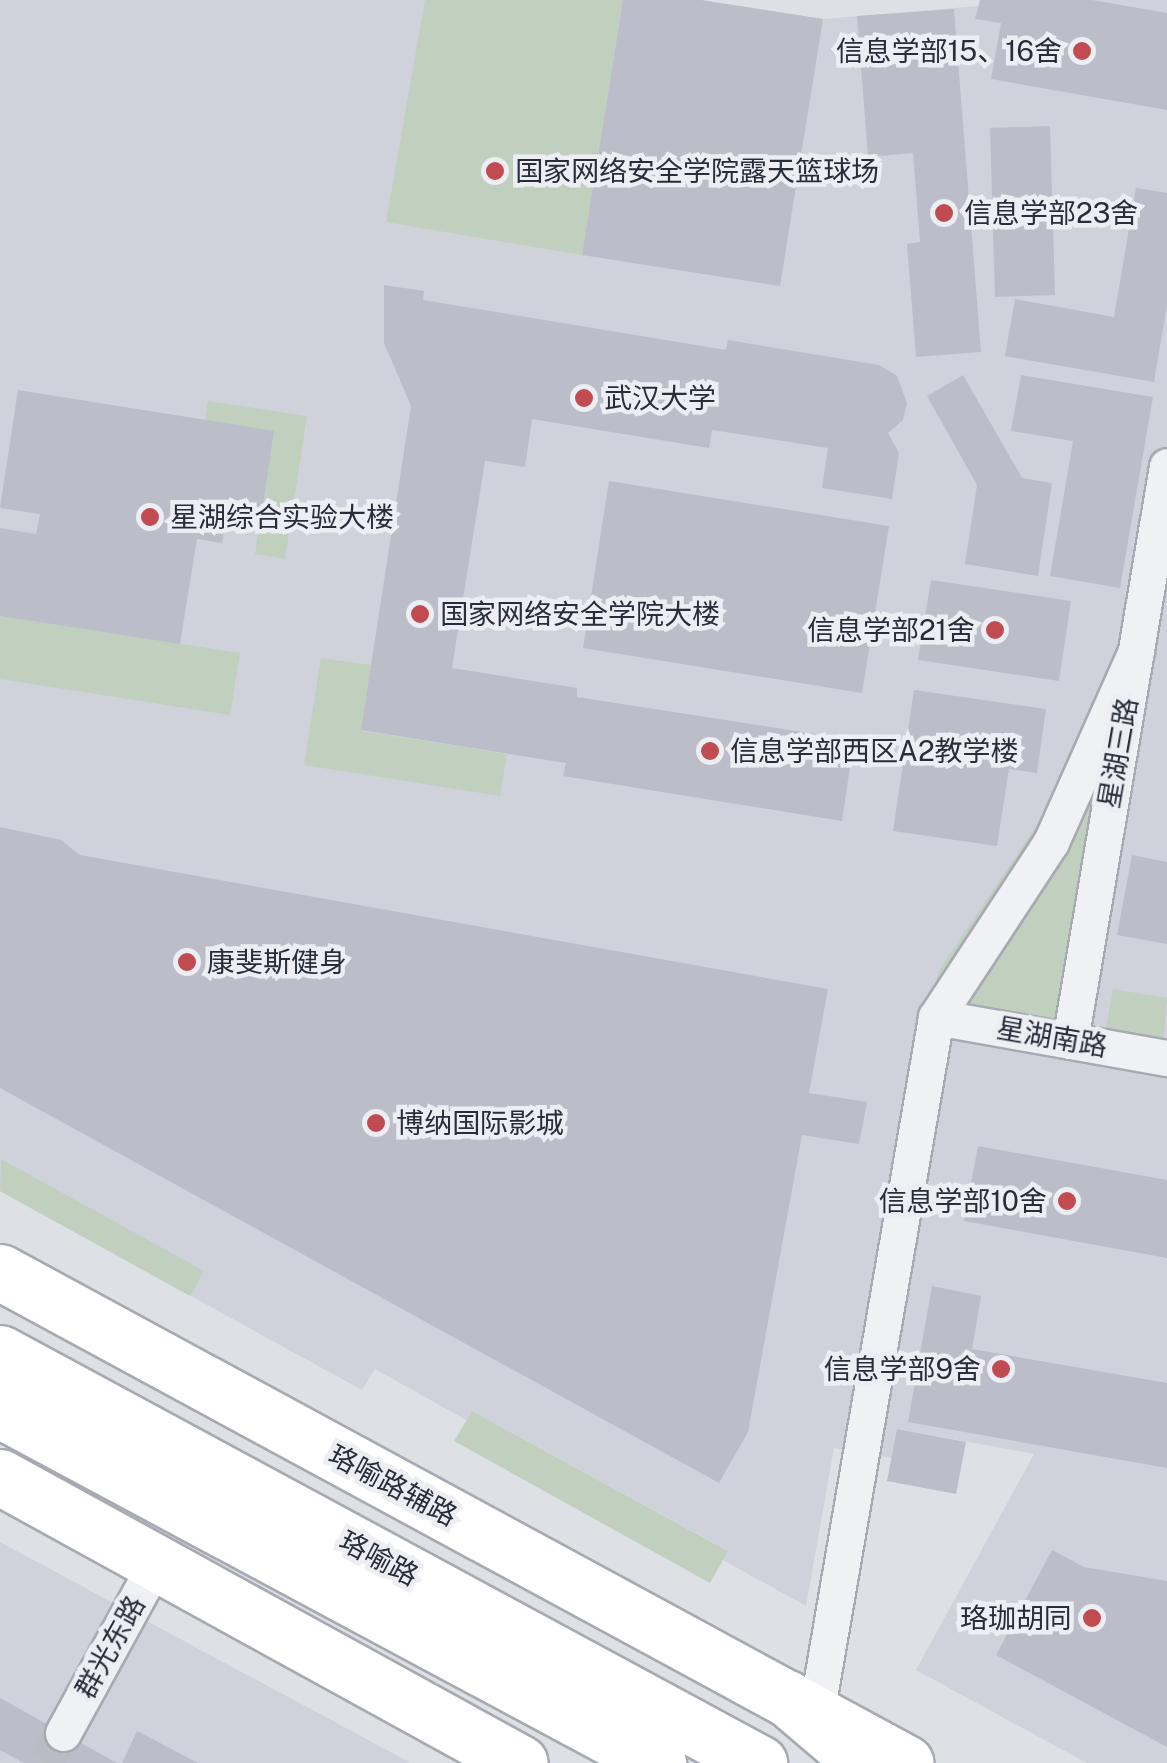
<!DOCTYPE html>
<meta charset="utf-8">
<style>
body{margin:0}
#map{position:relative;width:1167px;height:1763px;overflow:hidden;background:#dde0e5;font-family:"Public Sans","Noto Sans SC",sans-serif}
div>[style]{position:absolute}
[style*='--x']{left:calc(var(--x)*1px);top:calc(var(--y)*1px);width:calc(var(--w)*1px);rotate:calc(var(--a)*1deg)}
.built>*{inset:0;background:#cfd2da}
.green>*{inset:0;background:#c1cfbf}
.building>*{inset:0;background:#bbbec8}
.minor-tunnel>*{height:35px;margin-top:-17.5px;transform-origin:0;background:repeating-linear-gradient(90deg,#b9bcc3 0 35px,transparent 0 53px)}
.roads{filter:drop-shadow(2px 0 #a7aab2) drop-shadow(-2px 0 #a7aab2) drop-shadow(0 2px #a7aab2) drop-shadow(0 -2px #a7aab2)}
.minor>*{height:35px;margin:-17.5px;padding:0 17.5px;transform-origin:17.5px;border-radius:17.5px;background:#eff1f4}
.primary>*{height:55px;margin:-27.5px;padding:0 27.5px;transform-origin:27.5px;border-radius:27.5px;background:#fff}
.trunk>*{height:55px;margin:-27.5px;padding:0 27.5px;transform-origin:27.5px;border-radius:27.5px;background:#fff}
.dots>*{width:28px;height:28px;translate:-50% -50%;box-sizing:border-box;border:5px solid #eceef3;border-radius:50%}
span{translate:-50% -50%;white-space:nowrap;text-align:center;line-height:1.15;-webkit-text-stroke:9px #eceef3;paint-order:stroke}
.poi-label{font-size:28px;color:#282d3a}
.right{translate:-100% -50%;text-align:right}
.left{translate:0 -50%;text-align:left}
.street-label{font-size:28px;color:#282d3a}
</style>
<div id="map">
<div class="built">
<div style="clip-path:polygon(0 0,701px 0,823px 19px,978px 6px,980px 0,1167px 0,1167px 1763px,1087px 1763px,916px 1670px,1034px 1454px,898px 1429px,892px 1458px,834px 1448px,806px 1606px,723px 1560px,727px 1550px,472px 1411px,466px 1420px,375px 1369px,362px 1390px,0 1191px)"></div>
<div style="clip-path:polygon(0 1542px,411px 1763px,0 1763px)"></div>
</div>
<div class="green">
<div style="clip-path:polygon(425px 0,623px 0,582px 255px,386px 222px)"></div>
<div style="clip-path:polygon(208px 401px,307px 416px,285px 559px,255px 554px,274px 431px,205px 420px)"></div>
<div style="clip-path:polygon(0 616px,240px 653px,230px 715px,0 679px)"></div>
<div style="clip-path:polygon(321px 658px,371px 665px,362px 731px,507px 754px,500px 796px,304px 765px)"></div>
<div style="clip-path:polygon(1067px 780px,1097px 785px,1056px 1019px,934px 998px,938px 972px)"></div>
<div style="clip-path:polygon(1113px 989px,1167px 998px,1163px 1044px,1105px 1034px)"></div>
<div style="clip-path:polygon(1px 1159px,204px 1271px,190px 1296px,0 1191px)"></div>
<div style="clip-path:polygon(472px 1411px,728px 1551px,710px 1583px,454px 1441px)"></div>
</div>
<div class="building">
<div style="clip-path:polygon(623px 0,701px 0,823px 19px,780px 286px,582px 255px)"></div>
<div style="clip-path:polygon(980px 0,1092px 0,1167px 13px,1167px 110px,991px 79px,1001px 23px,975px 19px)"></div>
<div style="clip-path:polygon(954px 9px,981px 352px,916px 357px,907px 244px,920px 242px,913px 153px,868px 157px,857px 16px)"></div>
<div style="clip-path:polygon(1050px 126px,1055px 295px,995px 297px,990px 128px)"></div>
<div style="clip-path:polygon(1136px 188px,1167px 193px,1167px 305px,1154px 382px,1005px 356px,1015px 299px,1114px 317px)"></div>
<div style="clip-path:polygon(384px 285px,424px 291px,423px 300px,726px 350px,728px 340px,879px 365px,897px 376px,907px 403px,903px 420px,888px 433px,899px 453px,892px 499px,822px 488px,828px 448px,712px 430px,709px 448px,532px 419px,525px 467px,485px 461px,452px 668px,577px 688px,577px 697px,854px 740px,842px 821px,563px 776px,566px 763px,361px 730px,411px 406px,384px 343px)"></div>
<div style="clip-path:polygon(963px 375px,1022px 478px,1052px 483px,1038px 576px,965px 564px,977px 485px,927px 396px)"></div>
<div style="clip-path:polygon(1021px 375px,1153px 397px,1120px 588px,1050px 576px,1073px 441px,1011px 431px)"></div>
<div style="clip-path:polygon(18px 390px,274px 431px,260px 526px,226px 520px,222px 543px,197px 539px,180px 644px,0 616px,0 528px,36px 534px,40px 514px,0 508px)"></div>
<div style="clip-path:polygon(609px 481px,889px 526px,862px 693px,583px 648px)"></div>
<div style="clip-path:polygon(931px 580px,1071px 601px,1059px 681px,918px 660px)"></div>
<div style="clip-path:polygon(914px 690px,1046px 709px,1037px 773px,1009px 769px,997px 846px,893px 831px)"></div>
<div style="clip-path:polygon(0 827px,61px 840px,80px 855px,828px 989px,809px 1093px,867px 1102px,859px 1144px,802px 1135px,748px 1432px,719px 1483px,0 1088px)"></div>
<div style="clip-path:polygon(1132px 855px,1167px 862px,1167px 944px,1117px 935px)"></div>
<div style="clip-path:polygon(978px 1146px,1167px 1180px,1167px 1258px,964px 1221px)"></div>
<div style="clip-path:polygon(932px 1286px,981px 1296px,972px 1349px,1167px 1383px,1167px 1468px,908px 1422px)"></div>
<div style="clip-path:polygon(897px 1429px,966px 1442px,956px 1494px,887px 1481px)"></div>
<div style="clip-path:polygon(1052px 1550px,1084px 1567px,1167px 1581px,1167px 1747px,996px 1655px)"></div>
<div style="clip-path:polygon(0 1698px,117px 1763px,24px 1763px,0 1750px)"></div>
<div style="clip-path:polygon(137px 1731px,198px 1763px,122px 1763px)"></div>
</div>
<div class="minor-tunnel">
<div style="--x:45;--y:1763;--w:35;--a:-59"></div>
</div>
<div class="roads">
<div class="minor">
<div style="--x:936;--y:1017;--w:235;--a:10.1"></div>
<div style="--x:1070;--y:1041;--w:583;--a:-80.42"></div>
<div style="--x:816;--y:1714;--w:707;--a:-80.23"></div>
<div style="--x:936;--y:1017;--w:209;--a:-56.7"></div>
<div style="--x:1051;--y:842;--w:209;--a:-66"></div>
<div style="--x:63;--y:1733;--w:196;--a:-61.3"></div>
</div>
<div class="primary">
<div style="--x:0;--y:1272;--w:1030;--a:28.46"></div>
<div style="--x:0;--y:1477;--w:593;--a:28.81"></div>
</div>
<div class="trunk">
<div style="--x:0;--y:1353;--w:863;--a:28.38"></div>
<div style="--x:0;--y:1410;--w:747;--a:28.21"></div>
<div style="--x:787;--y:1698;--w:100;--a:40.5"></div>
</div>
</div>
<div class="dots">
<div style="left:1082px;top:51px;background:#c04c52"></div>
<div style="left:495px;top:171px;background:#c04c52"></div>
<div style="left:944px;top:213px;background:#c04c52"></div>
<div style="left:584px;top:398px;background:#c04c52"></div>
<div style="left:150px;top:517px;background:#c04c52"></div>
<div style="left:420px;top:614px;background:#c04c52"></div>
<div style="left:995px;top:630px;background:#c04c52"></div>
<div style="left:710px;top:751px;background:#c04c52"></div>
<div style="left:187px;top:962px;background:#c04c52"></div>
<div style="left:376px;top:1123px;background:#c04c52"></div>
<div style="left:1067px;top:1201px;background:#c04c52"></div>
<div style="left:1001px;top:1369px;background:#c04c52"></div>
<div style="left:1092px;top:1618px;background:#c04c52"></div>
</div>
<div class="poi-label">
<span class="right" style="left:1062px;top:51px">信息学部15、16舍</span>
<span class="left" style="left:515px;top:171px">国家网络安全学院露天篮球场</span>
<span class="left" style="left:964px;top:213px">信息学部23舍</span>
<span class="left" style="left:604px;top:398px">武汉大学</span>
<span class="left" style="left:170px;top:517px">星湖综合实验大楼</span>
<span class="left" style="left:440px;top:614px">国家网络安全学院大楼</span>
<span class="right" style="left:975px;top:630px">信息学部21舍</span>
<span class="left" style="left:730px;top:751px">信息学部西区A2教学楼</span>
<span class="left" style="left:207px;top:962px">康斐斯健身</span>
<span class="left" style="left:396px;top:1123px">博纳国际影城</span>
<span class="right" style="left:1047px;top:1201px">信息学部10舍</span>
<span class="right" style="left:981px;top:1369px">信息学部9舍</span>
<span class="right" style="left:1072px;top:1618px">珞珈胡同</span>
</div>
<div class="street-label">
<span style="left:1118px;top:753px;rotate:-80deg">星湖三路</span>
<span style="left:1052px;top:1037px;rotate:10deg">星湖南路</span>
<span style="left:393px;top:1485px;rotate:28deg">珞喻路辅路</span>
<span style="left:379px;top:1558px;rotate:28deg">珞喻路</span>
<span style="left:110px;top:1647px;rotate:-61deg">群光东路</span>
</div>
</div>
